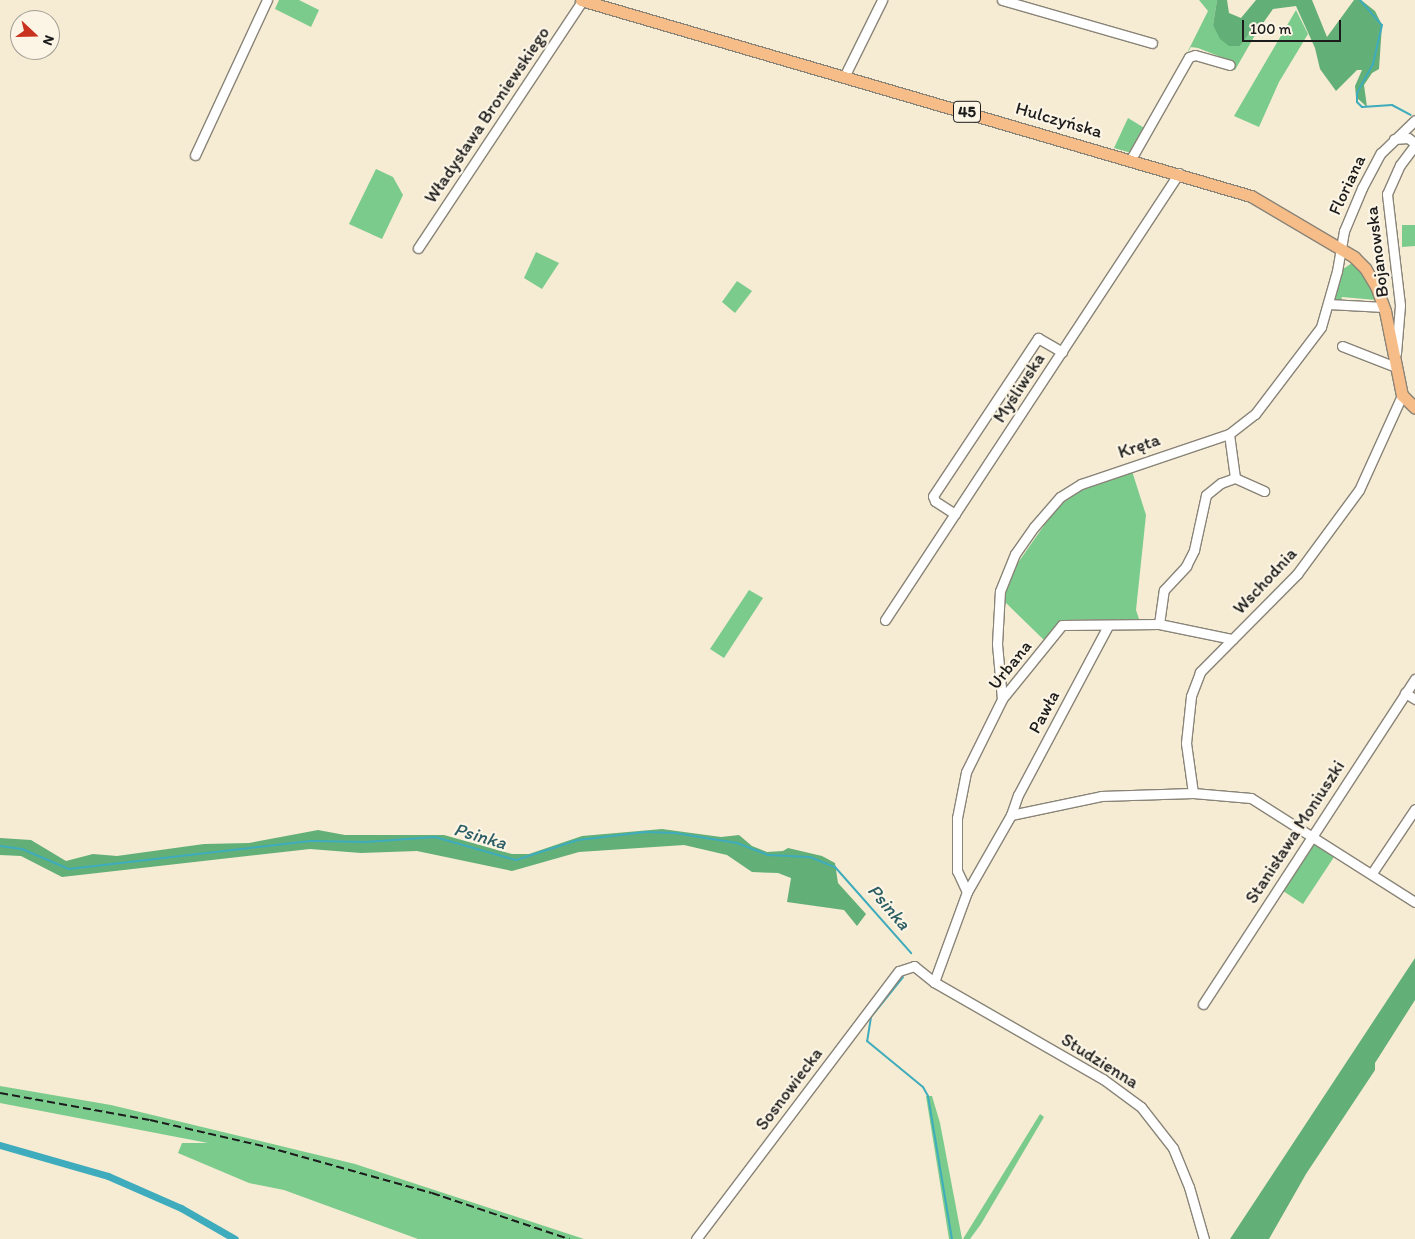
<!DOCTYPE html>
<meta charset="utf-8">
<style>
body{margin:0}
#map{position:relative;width:1415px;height:1239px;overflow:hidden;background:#f6ebd3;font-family:Itim,sans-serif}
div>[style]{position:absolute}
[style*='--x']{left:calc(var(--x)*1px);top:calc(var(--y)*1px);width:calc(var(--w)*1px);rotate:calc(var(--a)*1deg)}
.green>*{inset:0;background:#7acb8c}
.forest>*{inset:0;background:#63af78}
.stream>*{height:2px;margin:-1px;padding:0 1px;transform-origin:1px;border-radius:1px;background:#3eacbc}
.canal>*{height:7px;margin:-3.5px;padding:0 3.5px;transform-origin:3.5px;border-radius:3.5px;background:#3eacbc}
.roads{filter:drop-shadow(1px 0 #898478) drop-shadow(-1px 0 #898478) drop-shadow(0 1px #898478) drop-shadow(0 -1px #898478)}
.minor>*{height:9px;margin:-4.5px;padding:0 4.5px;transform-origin:4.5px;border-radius:4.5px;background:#fff}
.major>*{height:11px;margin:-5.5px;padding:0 5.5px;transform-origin:5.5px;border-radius:5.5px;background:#f7bd88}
.rail>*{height:2px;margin-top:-1px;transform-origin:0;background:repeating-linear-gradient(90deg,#1c1c1c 0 8px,transparent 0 12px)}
span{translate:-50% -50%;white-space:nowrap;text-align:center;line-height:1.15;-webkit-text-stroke:4.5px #fcf5e5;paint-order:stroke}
.shield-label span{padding:1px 4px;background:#fcf5e5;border:1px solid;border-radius:4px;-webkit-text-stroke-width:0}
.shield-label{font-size:16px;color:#1c1c1c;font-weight:700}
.street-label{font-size:18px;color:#1c1c1c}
.water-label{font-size:19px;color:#2b5d64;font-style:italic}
.north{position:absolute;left:10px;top:10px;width:50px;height:50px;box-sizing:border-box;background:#fcf5e5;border:1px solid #a29e95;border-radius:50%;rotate:111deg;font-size:14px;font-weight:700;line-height:20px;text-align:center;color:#1c1c1c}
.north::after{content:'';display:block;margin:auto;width:18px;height:22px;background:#c8321e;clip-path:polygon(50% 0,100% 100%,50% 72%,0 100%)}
.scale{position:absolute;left:1242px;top:20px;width:99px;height:22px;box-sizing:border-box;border:2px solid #1c1c1c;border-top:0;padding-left:6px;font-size:15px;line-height:18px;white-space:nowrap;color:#1c1c1c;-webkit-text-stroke:4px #fcf5e5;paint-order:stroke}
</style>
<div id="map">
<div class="green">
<div style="clip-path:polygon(279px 0,299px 0,319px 10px,311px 27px,275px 9px)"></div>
<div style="clip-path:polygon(1199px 0,1217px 0,1213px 25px,1240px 46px,1250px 33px,1258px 30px,1235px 70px,1230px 69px,1231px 61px,1198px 48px,1191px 47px,1186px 55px,1208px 11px)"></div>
<div style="clip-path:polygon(1296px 10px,1308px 34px,1279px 82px,1259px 127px,1234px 116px)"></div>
<div style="clip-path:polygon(1128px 118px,1146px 129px,1131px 153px,1114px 148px)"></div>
<div style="clip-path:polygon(376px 169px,393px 177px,403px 195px,382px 239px,349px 224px)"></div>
<div style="clip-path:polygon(1402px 225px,1415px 225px,1415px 246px,1402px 247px)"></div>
<div style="clip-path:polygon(536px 252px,559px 263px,542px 289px,524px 278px)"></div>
<div style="clip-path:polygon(1352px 263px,1361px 271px,1376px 300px,1342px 297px,1341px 301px,1334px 301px,1343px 269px)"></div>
<div style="clip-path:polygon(737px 281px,752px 291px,735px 313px,722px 302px)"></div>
<div style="clip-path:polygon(1132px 471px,1146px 515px,1136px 610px,1139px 619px,1064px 620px,1045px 641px,1003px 600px,1015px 567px,1057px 507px,1079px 491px)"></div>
<div style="clip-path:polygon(749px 590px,763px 598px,724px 658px,710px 649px)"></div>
<div style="clip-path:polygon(1313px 839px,1336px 854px,1303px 904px,1280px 889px)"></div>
<div style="clip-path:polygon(0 1086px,111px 1105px,355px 1164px,584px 1239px,418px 1239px,284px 1190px,249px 1183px,178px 1153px,182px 1143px,208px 1143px,0 1103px)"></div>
<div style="clip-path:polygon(926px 1096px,932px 1096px,940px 1123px,962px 1239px,949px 1239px)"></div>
<div style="clip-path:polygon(1040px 1114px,1044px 1117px,981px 1224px,970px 1239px,963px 1239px)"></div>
</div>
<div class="forest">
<div style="clip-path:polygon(1217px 0,1227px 0,1229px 13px,1241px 18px,1256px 0,1312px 0,1327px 37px,1354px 0,1361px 0,1375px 11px,1382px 25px,1379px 69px,1372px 73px,1364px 85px,1367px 107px,1356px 97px,1355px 86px,1362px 70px,1357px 70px,1336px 91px,1320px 69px,1315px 48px,1296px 6px,1273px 9px,1258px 30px,1250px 33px,1240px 46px,1229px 46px,1220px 39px,1213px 25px)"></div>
<div style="clip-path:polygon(662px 829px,721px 837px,739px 835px,752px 846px,767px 852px,783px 851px,788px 848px,822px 856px,835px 863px,838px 883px,866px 914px,857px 926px,844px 910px,787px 902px,791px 878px,778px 873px,752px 872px,727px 855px,684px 845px,579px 852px,512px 871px,417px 851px,361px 853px,310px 849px,62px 877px,21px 856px,0 855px,0 838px,31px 840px,66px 861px,93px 854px,117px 856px,204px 844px,249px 843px,318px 830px,345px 835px,444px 835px,512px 854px,529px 854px,582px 836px)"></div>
<div style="clip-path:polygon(1415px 958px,1415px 1000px,1375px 1063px,1375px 1070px,1306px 1174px,1269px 1239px,1230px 1239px)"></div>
</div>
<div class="stream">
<div style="--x:1360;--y:0;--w:33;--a:49"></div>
<div style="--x:1382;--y:25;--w:40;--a:103"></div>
<div style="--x:1373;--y:64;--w:33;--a:119"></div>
<div style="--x:1357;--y:93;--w:9;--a:90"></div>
<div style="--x:1357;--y:102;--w:7;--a:45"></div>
<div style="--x:1362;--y:107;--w:30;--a:-4"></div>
<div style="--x:1392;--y:105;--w:21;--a:28"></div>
<div style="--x:0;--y:846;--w:22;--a:8"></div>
<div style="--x:22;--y:849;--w:51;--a:23.1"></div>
<div style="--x:69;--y:869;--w:245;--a:-6.6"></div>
<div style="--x:312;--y:841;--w:54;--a:1.1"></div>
<div style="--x:366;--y:842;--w:69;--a:-4.1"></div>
<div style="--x:435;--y:837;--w:84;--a:15.9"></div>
<div style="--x:516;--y:860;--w:65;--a:-17.9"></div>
<div style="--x:578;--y:840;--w:68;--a:-6.7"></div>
<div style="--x:646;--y:832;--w:29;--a:2"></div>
<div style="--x:675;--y:833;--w:63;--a:9.2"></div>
<div style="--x:737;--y:843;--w:33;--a:21"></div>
<div style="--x:768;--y:855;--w:42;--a:2.7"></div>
<div style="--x:810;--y:857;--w:27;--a:22"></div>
<div style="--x:835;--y:867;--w:115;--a:48.5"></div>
<div style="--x:903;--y:977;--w:51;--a:128.7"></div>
<div style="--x:871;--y:1017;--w:24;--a:99"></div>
<div style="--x:867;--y:1041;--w:72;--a:39.4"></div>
<div style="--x:923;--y:1087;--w:10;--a:61"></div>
<div style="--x:928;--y:1096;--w:145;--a:80.5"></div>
</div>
<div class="canal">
<div style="--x:0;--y:1145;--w:112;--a:16"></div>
<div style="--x:108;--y:1176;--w:80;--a:23.7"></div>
<div style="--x:181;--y:1208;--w:62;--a:29.9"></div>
</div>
<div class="roads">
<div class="minor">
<div style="--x:1002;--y:0;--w:156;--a:16"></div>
<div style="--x:844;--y:77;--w:86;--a:-63.7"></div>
<div style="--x:1394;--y:139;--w:14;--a:-4"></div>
<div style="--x:1408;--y:138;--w:9;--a:36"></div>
<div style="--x:195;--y:155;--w:171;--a:-65.1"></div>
<div style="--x:1131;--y:159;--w:117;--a:-60.4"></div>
<div style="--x:1189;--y:57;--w:6;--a:-18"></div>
<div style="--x:1195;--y:55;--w:36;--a:16"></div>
<div style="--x:418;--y:248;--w:298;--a:-56.4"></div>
<div style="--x:1328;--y:304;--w:56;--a:3.1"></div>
<div style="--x:1342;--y:346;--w:58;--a:21.3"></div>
<div style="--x:1396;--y:353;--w:48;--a:-85.2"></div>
<div style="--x:1400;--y:305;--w:112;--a:-96.7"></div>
<div style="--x:1387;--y:194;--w:32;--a:-66"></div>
<div style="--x:1400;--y:165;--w:25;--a:-53"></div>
<div style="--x:1229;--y:434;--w:44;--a:82.2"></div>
<div style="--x:1235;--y:478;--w:32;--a:24"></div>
<div style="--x:955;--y:514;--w:24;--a:-147"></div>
<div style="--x:935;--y:501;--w:5;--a:-112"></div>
<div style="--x:933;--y:496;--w:190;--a:-56.4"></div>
<div style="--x:1038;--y:338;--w:28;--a:30"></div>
<div style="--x:885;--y:620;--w:535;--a:-56.67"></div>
<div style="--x:1159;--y:624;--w:34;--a:-82"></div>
<div style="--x:1164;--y:590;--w:33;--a:-47"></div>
<div style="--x:1186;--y:566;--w:18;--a:-63"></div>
<div style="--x:1194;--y:550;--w:56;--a:-77.7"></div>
<div style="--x:1206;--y:495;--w:19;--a:-39"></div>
<div style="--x:1221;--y:483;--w:15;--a:-20"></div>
<div style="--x:1405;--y:693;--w:12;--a:31"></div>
<div style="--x:1002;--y:699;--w:55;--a:-95.2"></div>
<div style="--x:997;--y:644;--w:53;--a:-86.8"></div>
<div style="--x:1000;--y:591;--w:40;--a:-68"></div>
<div style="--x:1015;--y:554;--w:33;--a:-55"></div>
<div style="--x:1034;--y:527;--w:40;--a:-49"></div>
<div style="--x:1060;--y:497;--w:25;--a:-32"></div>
<div style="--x:1081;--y:484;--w:156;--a:-18.7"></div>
<div style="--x:1229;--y:434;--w:33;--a:-38"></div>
<div style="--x:1255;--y:414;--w:109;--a:-52.8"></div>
<div style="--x:1321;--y:327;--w:58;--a:-74.1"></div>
<div style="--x:1337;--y:271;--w:41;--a:-80.1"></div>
<div style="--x:1344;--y:231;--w:47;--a:-67.3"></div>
<div style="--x:1362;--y:188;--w:40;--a:-62"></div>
<div style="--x:1381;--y:153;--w:47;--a:-44.1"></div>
<div style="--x:1193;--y:793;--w:50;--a:-98"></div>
<div style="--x:1186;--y:743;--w:47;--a:-83.9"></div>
<div style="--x:1191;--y:696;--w:26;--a:-69"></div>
<div style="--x:1200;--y:672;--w:138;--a:-45.3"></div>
<div style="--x:1297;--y:574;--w:104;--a:-53.6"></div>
<div style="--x:1359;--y:490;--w:104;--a:-65.6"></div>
<div style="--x:1011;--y:815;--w:92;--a:-11.9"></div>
<div style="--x:1101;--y:796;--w:92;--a:-1.9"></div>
<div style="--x:1193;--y:793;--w:58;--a:4.9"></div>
<div style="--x:1251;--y:798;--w:194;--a:32.4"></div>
<div style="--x:1372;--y:873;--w:77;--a:-56.1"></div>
<div style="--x:967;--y:892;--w:23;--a:-115"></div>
<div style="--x:957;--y:871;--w:53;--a:-90"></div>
<div style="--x:957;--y:818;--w:47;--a:-78.9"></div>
<div style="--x:966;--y:772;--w:81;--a:-63.7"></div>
<div style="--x:1002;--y:699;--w:95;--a:-51"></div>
<div style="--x:1062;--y:625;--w:97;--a:-0.6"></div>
<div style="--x:1159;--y:624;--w:75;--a:11.6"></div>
<div style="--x:934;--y:982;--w:96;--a:-69.9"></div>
<div style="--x:967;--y:892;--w:89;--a:-60.3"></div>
<div style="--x:1011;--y:815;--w:21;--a:-71"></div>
<div style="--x:1018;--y:795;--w:191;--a:-62"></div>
<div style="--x:1203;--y:1004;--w:388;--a:-56.9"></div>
<div style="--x:696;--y:1239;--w:336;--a:-52.9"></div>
<div style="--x:899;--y:971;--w:16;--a:-18"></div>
<div style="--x:914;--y:966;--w:26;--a:39"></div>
<div style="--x:934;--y:982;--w:195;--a:29.9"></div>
<div style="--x:1103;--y:1079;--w:47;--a:36.4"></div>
<div style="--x:1141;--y:1107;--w:52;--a:52"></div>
<div style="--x:1173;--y:1148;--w:42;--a:67.7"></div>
<div style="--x:1189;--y:1187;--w:54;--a:73.9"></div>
</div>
<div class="major">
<div style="--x:581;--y:0;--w:698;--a:16.31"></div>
<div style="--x:1251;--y:196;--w:120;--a:30.6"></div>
<div style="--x:1354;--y:257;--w:16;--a:45"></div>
<div style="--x:1365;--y:268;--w:21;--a:59"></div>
<div style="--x:1376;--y:286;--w:27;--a:70"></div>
<div style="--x:1385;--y:311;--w:86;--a:78.6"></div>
<div style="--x:1402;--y:395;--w:18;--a:45"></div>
</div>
</div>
<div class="rail">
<div style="--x:0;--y:1093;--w:152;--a:10.2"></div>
<div style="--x:150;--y:1120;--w:120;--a:13"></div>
<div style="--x:267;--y:1147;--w:171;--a:15.6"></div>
<div style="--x:432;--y:1193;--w:145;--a:18.6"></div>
</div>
<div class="shield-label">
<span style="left:967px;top:112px">45</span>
</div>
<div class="street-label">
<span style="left:487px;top:115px;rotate:-56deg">Władysława Broniewskiego</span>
<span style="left:1059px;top:120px;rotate:16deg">Hulczyńska</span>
<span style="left:1347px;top:185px;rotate:-65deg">Floriana</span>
<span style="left:1377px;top:252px;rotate:-97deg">Bojanowska</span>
<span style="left:1019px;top:388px;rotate:-57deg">Myśliwska</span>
<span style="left:1139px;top:446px;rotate:-19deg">Kręta</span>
<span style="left:1265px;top:581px;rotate:-47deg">Wschodnia</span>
<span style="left:1010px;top:665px;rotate:-51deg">Urbana</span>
<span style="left:1044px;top:712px;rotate:-62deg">Pawła</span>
<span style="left:1295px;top:832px;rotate:-57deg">Stanisława Moniuszki</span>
<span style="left:1100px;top:1061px;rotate:32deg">Studzienna</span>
<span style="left:789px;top:1089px;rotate:-53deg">Sosnowiecka</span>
</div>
<div class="water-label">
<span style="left:480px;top:836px;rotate:16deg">Psinka</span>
<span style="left:889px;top:907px;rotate:49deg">Psinka</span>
</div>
<div class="north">N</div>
<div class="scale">100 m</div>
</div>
